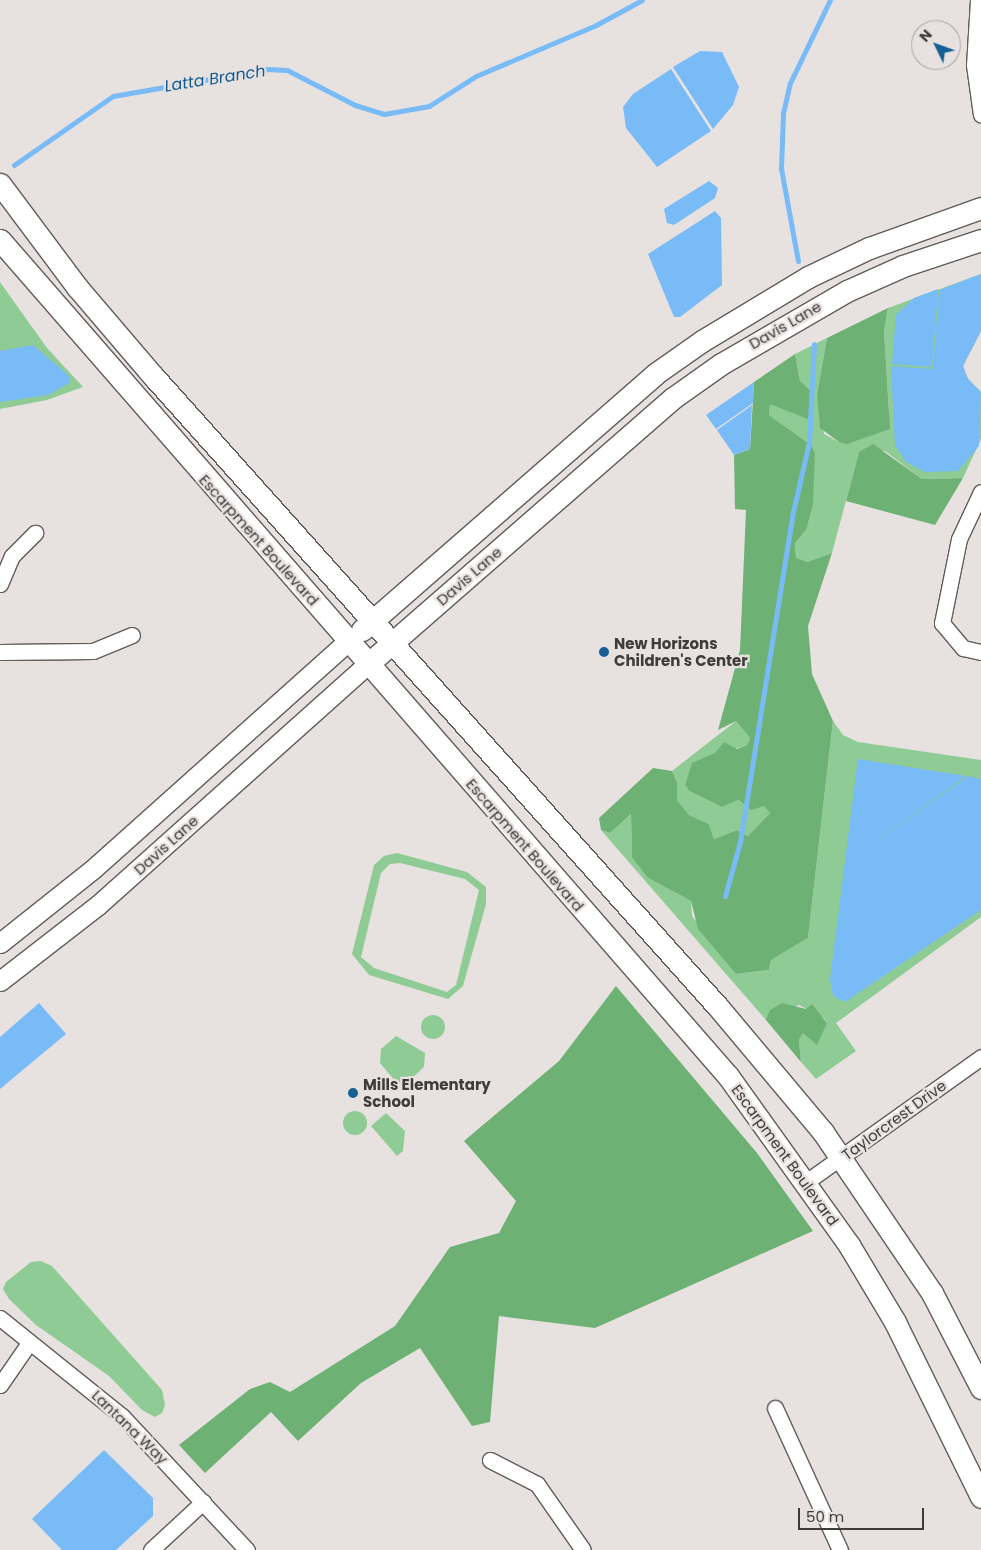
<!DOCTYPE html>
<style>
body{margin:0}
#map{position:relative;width:981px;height:1550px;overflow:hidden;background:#e7e2e0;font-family:Poppins,sans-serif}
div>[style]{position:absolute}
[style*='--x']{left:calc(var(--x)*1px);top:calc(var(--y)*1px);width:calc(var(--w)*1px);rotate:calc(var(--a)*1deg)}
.green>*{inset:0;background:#8fcb95}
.round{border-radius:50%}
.forest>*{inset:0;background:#6eb175}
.water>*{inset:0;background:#78bbf7}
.stream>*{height:5px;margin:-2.5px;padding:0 2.5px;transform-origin:2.5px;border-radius:2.5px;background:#78bbf7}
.roads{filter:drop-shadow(1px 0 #615d5b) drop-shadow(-1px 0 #615d5b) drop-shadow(0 1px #615d5b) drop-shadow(0 -1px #615d5b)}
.minor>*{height:15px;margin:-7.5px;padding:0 7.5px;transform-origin:7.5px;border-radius:7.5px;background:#fff}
.tertiary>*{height:19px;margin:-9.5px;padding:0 9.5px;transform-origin:9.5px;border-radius:9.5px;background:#fff}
.secondary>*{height:21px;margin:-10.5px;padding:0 10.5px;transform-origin:10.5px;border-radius:10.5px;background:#fff}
.dots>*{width:14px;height:14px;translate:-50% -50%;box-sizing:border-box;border:2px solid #e7e2e0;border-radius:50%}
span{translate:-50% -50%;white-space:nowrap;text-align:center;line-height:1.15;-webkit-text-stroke:4.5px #e7e2e0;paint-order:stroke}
.street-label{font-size:15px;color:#3e3c3b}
.poi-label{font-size:15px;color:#3e3c3b;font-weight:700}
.left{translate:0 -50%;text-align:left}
.water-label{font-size:16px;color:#125b92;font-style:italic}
.north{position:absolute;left:911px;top:20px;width:50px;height:50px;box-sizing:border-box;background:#e7e2e0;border:1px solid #a3a09e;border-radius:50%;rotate:312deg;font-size:14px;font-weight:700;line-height:20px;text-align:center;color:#3e3c3b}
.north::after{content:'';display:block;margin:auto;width:18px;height:22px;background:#166094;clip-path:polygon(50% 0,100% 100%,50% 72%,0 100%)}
.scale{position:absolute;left:798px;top:1508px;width:126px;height:22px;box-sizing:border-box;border:2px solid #3e3c3b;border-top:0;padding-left:6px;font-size:15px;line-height:18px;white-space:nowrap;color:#3e3c3b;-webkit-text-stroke:4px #e7e2e0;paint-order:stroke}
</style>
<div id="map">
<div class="green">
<div style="clip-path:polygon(981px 274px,981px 331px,963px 366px,968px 379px,981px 392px,981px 439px,963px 478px,922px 479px,885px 451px,859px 452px,832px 553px,807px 562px,796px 559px,795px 543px,806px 530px,815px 453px,811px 445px,769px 415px,770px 403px,810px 420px,810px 390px,800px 381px,795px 354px,827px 338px,817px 394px,824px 434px,839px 442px,866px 435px,889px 412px,884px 331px,888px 308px)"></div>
<div style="clip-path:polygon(0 282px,47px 348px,83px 387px,47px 400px,0 409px)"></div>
<div style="clip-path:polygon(736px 721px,750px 738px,747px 745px,693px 763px,685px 785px,689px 791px,722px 807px,739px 800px,764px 805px,770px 813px,748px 836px,737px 830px,714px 839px,709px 824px,689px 815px,677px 800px,677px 782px,672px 771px)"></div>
<div style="clip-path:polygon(833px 721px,843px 735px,858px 742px,981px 760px,981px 917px,836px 1023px,856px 1051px,816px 1079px,801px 1062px,799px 1040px,803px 1033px,821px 1033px,827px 1023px,824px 1018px,799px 1005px,766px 1020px,601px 830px,610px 833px,631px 814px,632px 858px,648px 878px,691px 901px,692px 916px,736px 974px,769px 970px,771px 960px,808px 938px)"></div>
<div style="clip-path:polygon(evenodd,397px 853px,467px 872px,486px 887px,486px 904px,463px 986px,448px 999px,369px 975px,352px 954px,374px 865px,384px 856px,397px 853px,400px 863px,465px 879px,479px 890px,456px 985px,447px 992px,374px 968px,361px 957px,381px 873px,390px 864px,400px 863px)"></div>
<div class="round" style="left:421px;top:1015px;width:24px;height:24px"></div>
<div style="clip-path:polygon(396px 1036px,425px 1053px,424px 1067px,401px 1088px,380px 1063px,381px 1049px)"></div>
<div class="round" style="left:343px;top:1111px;width:24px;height:24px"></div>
<div style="clip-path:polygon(386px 1113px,405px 1131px,403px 1151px,397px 1156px,371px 1126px)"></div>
<div style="clip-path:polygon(41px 1261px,52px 1266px,162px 1390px,165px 1405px,162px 1413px,155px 1417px,142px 1410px,109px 1376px,36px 1325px,9px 1299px,3px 1289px,6px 1282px,31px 1262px)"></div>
</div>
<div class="forest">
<div style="clip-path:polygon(888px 308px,884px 331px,890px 429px,847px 444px,839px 442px,820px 428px,817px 394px,827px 338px)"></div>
<div style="clip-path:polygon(795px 354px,800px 381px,810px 390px,810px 420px,770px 404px,769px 415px,811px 445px,815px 453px,813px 504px,806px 530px,795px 543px,796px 558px,807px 562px,832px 553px,808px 626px,812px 674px,833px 721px,808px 938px,771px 960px,769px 970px,736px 974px,698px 929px,691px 901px,648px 878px,632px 858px,631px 814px,610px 833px,601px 830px,599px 818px,653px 768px,672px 771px,677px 782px,677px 800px,689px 815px,709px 824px,714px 839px,737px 830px,748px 836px,770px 813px,764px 806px,751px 810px,739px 800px,722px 807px,689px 791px,685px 785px,692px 763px,715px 753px,724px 742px,737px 749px,747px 745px,750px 738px,736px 721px,718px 730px,740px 650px,746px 510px,735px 509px,734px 455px,750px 449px,754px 382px)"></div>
<div style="clip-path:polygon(873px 444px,922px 479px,963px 478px,935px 525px,846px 501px,859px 452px)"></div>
<div style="clip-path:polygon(616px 986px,757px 1153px,813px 1231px,595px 1328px,499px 1316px,490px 1422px,472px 1426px,420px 1348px,361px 1383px,298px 1441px,271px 1412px,205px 1473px,179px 1445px,250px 1389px,270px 1382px,290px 1392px,395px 1326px,450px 1247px,499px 1233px,516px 1201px,464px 1141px,559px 1061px)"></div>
<div style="clip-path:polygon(782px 1003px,806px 1009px,812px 1004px,827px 1023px,817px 1045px,803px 1033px,799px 1040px,801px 1062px,766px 1020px,770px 1010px)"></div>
</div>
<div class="water">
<div style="clip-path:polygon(700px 51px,722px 52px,739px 87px,733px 105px,713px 129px,673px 67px)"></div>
<div style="clip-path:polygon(671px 69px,711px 131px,657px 167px,626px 128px,623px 107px,633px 94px)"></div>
<div style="clip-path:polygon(709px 181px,718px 188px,715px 198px,674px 225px,667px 223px,664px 209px)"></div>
<div style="clip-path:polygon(715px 211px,721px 218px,722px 285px,680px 317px,674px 317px,648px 254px)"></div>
<div style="clip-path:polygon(981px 274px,981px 331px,963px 366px,968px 379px,981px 392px,979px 446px,958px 471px,925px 472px,906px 462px,895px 445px,891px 366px,933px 369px,939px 290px)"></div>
<div style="clip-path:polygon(938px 289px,932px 367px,892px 364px,896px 315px,914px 298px)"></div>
<div style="clip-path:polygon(33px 345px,69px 376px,69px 383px,48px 395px,0 402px,0 351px)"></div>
<div style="clip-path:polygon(754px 382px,753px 403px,716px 429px,706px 415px)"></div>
<div style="clip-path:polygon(752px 405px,750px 449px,734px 455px,717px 430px)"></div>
<div style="clip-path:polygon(858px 759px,966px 776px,855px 856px,968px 776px,981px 779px,981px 910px,845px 1002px,833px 996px,830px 979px)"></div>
<div style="clip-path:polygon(39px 1003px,66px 1034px,0 1089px,0 1037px)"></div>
<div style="clip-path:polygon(104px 1450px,153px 1498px,153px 1516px,116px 1550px,62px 1550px,32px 1519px)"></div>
</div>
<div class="stream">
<div style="--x:14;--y:165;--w:121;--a:-34.9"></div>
<div style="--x:113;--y:96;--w:156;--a:-9.9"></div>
<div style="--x:267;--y:69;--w:20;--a:3"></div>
<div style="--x:287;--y:70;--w:76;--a:27.2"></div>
<div style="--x:355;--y:105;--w:30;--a:17"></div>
<div style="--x:384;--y:114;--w:46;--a:-10.1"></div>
<div style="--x:429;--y:106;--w:56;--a:-32.6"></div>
<div style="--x:476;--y:76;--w:130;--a:-23"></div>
<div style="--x:596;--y:25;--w:52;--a:-28.5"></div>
<div style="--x:798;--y:261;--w:95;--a:-100.4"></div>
<div style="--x:781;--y:168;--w:55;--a:-87.9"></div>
<div style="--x:783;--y:113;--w:31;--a:-77"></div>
<div style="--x:790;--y:83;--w:92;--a:-64.3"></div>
<div style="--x:725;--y:896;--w:56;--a:-74.5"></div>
<div style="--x:740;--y:842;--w:334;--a:-80.9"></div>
<div style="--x:793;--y:512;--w:72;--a:-77.1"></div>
<div style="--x:809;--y:442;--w:98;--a:-87.1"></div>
</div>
<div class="roads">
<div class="minor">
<div style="--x:978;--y:0;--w:65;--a:93.5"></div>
<div style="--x:974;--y:65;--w:50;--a:82"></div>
<div style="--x:981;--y:492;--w:52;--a:115.1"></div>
<div style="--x:959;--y:539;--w:86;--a:101.4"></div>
<div style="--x:942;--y:623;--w:33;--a:50"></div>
<div style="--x:963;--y:648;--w:18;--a:13"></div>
<div style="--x:0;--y:584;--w:30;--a:-67"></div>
<div style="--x:12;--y:556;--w:33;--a:-45"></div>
<div style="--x:0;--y:652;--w:93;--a:-0.6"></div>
<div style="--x:93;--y:651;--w:42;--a:-22.3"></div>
<div style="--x:806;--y:1182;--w:215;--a:-35.5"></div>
<div style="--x:0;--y:1318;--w:156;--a:38.8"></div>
<div style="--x:122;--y:1416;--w:183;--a:47"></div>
<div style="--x:0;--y:1385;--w:51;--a:-55.4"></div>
<div style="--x:775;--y:1408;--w:156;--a:65.4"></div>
<div style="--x:490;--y:1460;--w:53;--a:27.1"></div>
<div style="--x:537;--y:1484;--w:80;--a:55.1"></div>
<div style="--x:151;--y:1550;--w:71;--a:-42.7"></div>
</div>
<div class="tertiary">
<div style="--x:0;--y:943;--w:119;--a:-38.5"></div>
<div style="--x:93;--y:869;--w:342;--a:-41.8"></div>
<div style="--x:0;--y:981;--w:124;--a:-37.8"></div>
<div style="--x:98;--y:905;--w:362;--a:-41.8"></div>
</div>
<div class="secondary">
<div style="--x:0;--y:184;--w:129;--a:53.2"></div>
<div style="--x:77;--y:287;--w:118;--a:49.5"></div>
<div style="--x:154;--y:377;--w:847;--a:48.16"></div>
<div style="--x:719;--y:1008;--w:162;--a:50"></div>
<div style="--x:823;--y:1132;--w:194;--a:55.9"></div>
<div style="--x:932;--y:1293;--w:107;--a:62.7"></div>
<div style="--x:0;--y:240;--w:1109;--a:48.95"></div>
<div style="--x:728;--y:1076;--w:208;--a:54.4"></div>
<div style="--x:849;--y:1245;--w:90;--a:59.1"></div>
<div style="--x:895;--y:1322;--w:195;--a:63.8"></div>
<div style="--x:362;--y:630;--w:389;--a:-41.1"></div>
<div style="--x:655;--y:374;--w:57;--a:-35.1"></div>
<div style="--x:702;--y:341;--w:124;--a:-31.1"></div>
<div style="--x:808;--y:277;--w:68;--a:-25.4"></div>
<div style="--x:869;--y:248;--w:119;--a:-19.7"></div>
<div style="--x:368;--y:664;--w:405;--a:-41.1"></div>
<div style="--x:673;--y:398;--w:59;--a:-35.3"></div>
<div style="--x:721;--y:364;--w:146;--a:-30.1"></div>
<div style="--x:847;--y:291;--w:61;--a:-24.1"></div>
<div style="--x:903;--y:266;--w:82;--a:-18.4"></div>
</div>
</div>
<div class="dots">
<div style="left:604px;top:652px;background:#166094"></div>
<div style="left:353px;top:1093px;background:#166094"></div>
</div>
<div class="street-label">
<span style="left:785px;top:325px;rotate:-30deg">Davis Lane</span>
<span style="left:259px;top:540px;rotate:48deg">Escarpment Boulevard</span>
<span style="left:469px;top:576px;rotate:-41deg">Davis Lane</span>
<span style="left:166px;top:845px;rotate:-42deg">Davis Lane</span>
<span style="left:525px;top:845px;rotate:49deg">Escarpment Boulevard</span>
<span style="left:894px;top:1120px;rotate:-36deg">Taylorcrest Drive</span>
<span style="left:785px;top:1155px;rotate:54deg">Escarpment Boulevard</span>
<span style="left:130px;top:1427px;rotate:44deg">Lantana Way</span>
</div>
<div class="poi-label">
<span class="left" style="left:614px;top:652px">New Horizons<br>Children's Center</span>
<span class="left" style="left:363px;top:1093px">Mills Elementary<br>School</span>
</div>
<div class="water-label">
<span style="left:215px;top:79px;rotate:-9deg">Latta Branch</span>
</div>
<div class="north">N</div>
<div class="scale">50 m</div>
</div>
